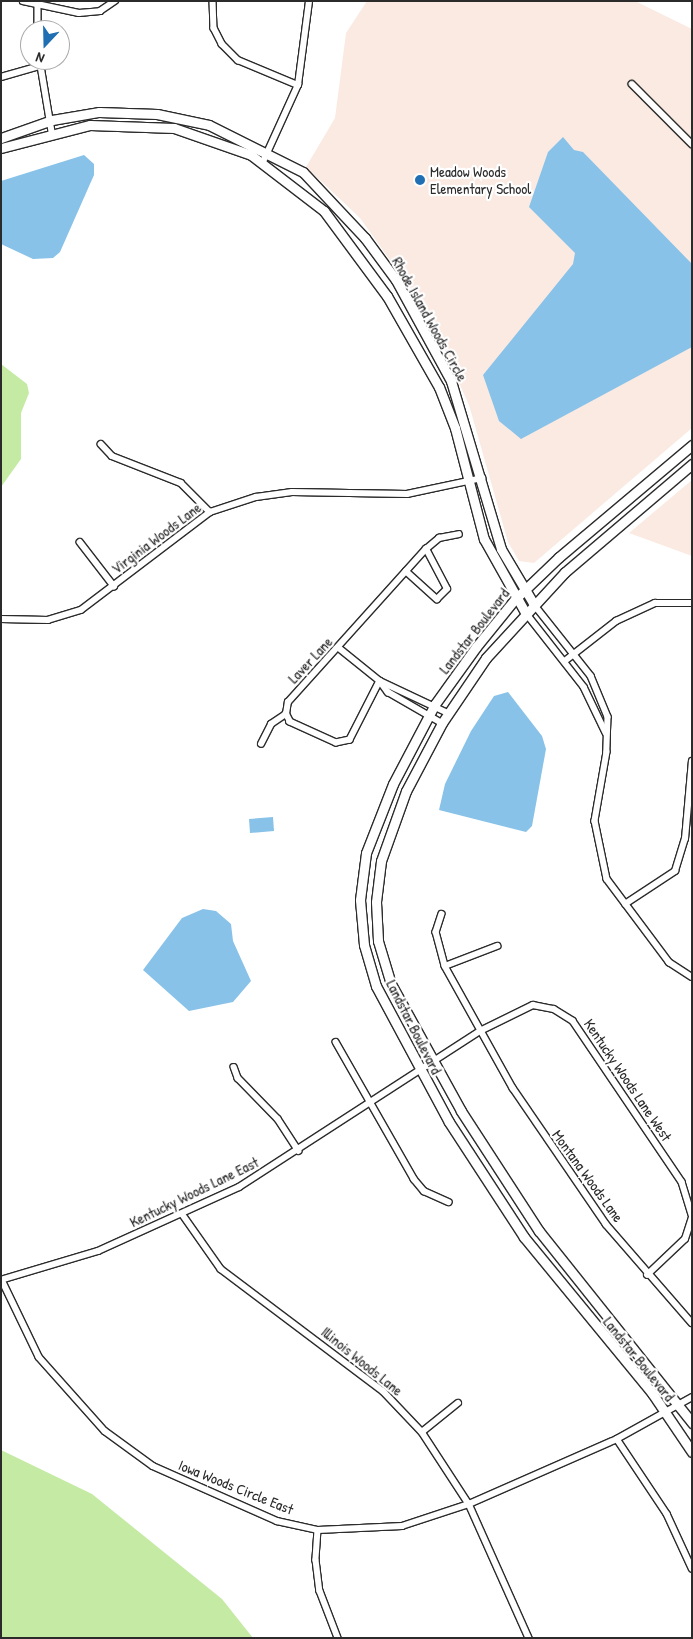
<!DOCTYPE html>
<style>
body{margin:0}
#map{position:relative;width:693px;height:1639px;overflow:hidden;background:#fff;font-family:"Patrick Hand",sans-serif}
div>[style]{position:absolute}
[style*='--x']{left:calc(var(--x)*1px);top:calc(var(--y)*1px);width:calc(var(--w)*1px);rotate:calc(var(--a)*1deg)}
.built>*{inset:0;background:#faeae2}
.green>*{inset:0;background:#c5eaa4}
.water>*{inset:0;background:#88c2e8}
.roads{filter:drop-shadow(1px 0 #2b2b2b) drop-shadow(-1px 0 #2b2b2b) drop-shadow(0 1px #2b2b2b) drop-shadow(0 -1px #2b2b2b)}
.street>*{height:5.5px;margin:-2.75px;padding:0 2.75px;transform-origin:2.75px;border-radius:2.75px;background:#fff}
.secondary>*{height:9px;margin:-4.5px;padding:0 4.5px;transform-origin:4.5px;border-radius:4.5px;background:#fff}
.dots>*{width:14px;height:14px;translate:-50% -50%;box-sizing:border-box;border:2px solid #fff;border-radius:50%}
span{translate:-50% -50%;white-space:nowrap;text-align:center;line-height:1.15;-webkit-text-stroke:4.5px #fff;paint-order:stroke}
.poi-label{font-size:15px;color:#2b2b2b}
.left{translate:0 -50%;text-align:left}
.street-label{font-size:15px;color:#2b2b2b}
.frame{position:absolute;inset:0;border:2px solid #2b2b2b;pointer-events:none}
.north{position:absolute;left:20px;top:20px;width:50px;height:50px;box-sizing:border-box;background:#fff;border:1px solid #aaa;border-radius:50%;rotate:201deg;font-size:14px;font-weight:700;line-height:20px;text-align:center;color:#2b2b2b}
.north::after{content:'';display:block;margin:auto;width:18px;height:22px;background:#1f6fb2;clip-path:polygon(50% 0,100% 100%,50% 72%,0 100%)}
</style>
<div id="map">
<div class="built">
<div style="clip-path:polygon(367px 1px,635px 1px,692px 29px,692px 428px,534px 563px,519px 561px,508px 542px,469px 405px,427px 312px,360px 218px,306px 167px,335px 118px,346px 33px)"></div>
<div style="clip-path:polygon(692px 480px,692px 556px,629px 533px)"></div>
</div>
<div class="green">
<div style="clip-path:polygon(1px 364px,27px 384px,29px 393px,21px 413px,21px 459px,1px 487px)"></div>
<div style="clip-path:polygon(1px 1450px,92px 1494px,222px 1599px,253px 1638px,1px 1638px)"></div>
</div>
<div class="water">
<div style="clip-path:polygon(563px 137px,574px 150px,583px 152px,692px 264px,692px 347px,521px 439px,499px 421px,483px 375px,573px 264px,575px 253px,529px 207px,548px 152px)"></div>
<div style="clip-path:polygon(84px 155px,94px 164px,94px 175px,60px 252px,53px 258px,33px 259px,1px 244px,1px 181px)"></div>
<div style="clip-path:polygon(508px 692px,542px 736px,546px 749px,532px 826px,526px 832px,439px 810px,445px 784px,471px 731px,494px 696px)"></div>
<div style="clip-path:polygon(273px 817px,274px 831px,250px 833px,249px 819px)"></div>
<div style="clip-path:polygon(203px 909px,216px 911px,231px 924px,233px 941px,251px 981px,233px 1002px,189px 1011px,143px 970px,182px 918px)"></div>
</div>
<div class="roads">
<div class="street">
<div style="--x:23;--y:1;--w:57;--a:12.1"></div>
<div style="--x:79;--y:13;--w:21;--a:-5"></div>
<div style="--x:100;--y:11;--w:18;--a:-34"></div>
<div style="--x:38;--y:1;--w:29;--a:90"></div>
<div style="--x:213;--y:1;--w:27;--a:88"></div>
<div style="--x:214;--y:28;--w:18;--a:63"></div>
<div style="--x:222;--y:44;--w:23;--a:45"></div>
<div style="--x:238;--y:60;--w:65;--a:22.6"></div>
<div style="--x:40;--y:60;--w:73;--a:80.5"></div>
<div style="--x:1;--y:77;--w:41;--a:-15.8"></div>
<div style="--x:632;--y:84;--w:85;--a:45"></div>
<div style="--x:263;--y:162;--w:85;--a:-65.6"></div>
<div style="--x:298;--y:85;--w:85;--a:-82.5"></div>
<div style="--x:101;--y:444;--w:16;--a:47"></div>
<div style="--x:112;--y:456;--w:74;--a:21.4"></div>
<div style="--x:181;--y:483;--w:41;--a:45"></div>
<div style="--x:80;--y:542;--w:56;--a:52.3"></div>
<div style="--x:406;--y:571;--w:42;--a:42.1"></div>
<div style="--x:437;--y:599;--w:14;--a:-45"></div>
<div style="--x:447;--y:589;--w:45;--a:-117.7"></div>
<div style="--x:533;--y:603;--w:93;--a:51.5"></div>
<div style="--x:591;--y:676;--w:44;--a:67.5"></div>
<div style="--x:608;--y:717;--w:35;--a:92"></div>
<div style="--x:607;--y:752;--w:70;--a:99.9"></div>
<div style="--x:595;--y:821;--w:59;--a:78.3"></div>
<div style="--x:607;--y:879;--w:104;--a:53.2"></div>
<div style="--x:669;--y:962;--w:27;--a:33"></div>
<div style="--x:526;--y:613;--w:94;--a:51.9"></div>
<div style="--x:584;--y:687;--w:51;--a:64.4"></div>
<div style="--x:1;--y:619;--w:47;--a:1.2"></div>
<div style="--x:48;--y:620;--w:34;--a:-17"></div>
<div style="--x:81;--y:610;--w:162;--a:-37.2"></div>
<div style="--x:210;--y:512;--w:48;--a:-18.1"></div>
<div style="--x:256;--y:497;--w:36;--a:-8"></div>
<div style="--x:292;--y:492;--w:115;--a:1"></div>
<div style="--x:407;--y:494;--w:77;--a:-12"></div>
<div style="--x:339;--y:648;--w:53;--a:38.8"></div>
<div style="--x:380;--y:681;--w:14;--a:54"></div>
<div style="--x:388;--y:692;--w:62;--a:29.9"></div>
<div style="--x:565;--y:661;--w:65;--a:-38.1"></div>
<div style="--x:616;--y:621;--w:43;--a:-24.8"></div>
<div style="--x:655;--y:603;--w:37;--a:0"></div>
<div style="--x:380;--y:681;--w:66;--a:117"></div>
<div style="--x:350;--y:740;--w:14;--a:168"></div>
<div style="--x:336;--y:743;--w:51;--a:-155.5"></div>
<div style="--x:290;--y:722;--w:9;--a:-117"></div>
<div style="--x:286;--y:714;--w:12;--a:-81"></div>
<div style="--x:288;--y:702;--w:206;--a:-48"></div>
<div style="--x:426;--y:549;--w:17;--a:-40"></div>
<div style="--x:439;--y:538;--w:20;--a:-11"></div>
<div style="--x:380;--y:681;--w:75;--a:25.2"></div>
<div style="--x:261;--y:744;--w:22;--a:-63"></div>
<div style="--x:271;--y:724;--w:18;--a:-34"></div>
<div style="--x:625;--y:904;--w:60;--a:-33.4"></div>
<div style="--x:675;--y:871;--w:34;--a:-73"></div>
<div style="--x:685;--y:839;--w:78;--a:-84.9"></div>
<div style="--x:442;--y:914;--w:19;--a:108"></div>
<div style="--x:436;--y:932;--w:35;--a:75"></div>
<div style="--x:445;--y:966;--w:140;--a:60.9"></div>
<div style="--x:513;--y:1088;--w:165;--a:55.6"></div>
<div style="--x:606;--y:1224;--w:131;--a:49"></div>
<div style="--x:445;--y:966;--w:56;--a:-21"></div>
<div style="--x:336;--y:1042;--w:158;--a:60.3"></div>
<div style="--x:414;--y:1179;--w:16;--a:50"></div>
<div style="--x:424;--y:1191;--w:27;--a:24"></div>
<div style="--x:234;--y:1067;--w:12;--a:70"></div>
<div style="--x:238;--y:1078;--w:57;--a:45.7"></div>
<div style="--x:278;--y:1119;--w:38;--a:57"></div>
<div style="--x:183;--y:1215;--w:66;--a:54.9"></div>
<div style="--x:221;--y:1269;--w:203;--a:37"></div>
<div style="--x:383;--y:1391;--w:57;--a:46.4"></div>
<div style="--x:422;--y:1432;--w:86;--a:56.9"></div>
<div style="--x:469;--y:1504;--w:147;--a:65.9"></div>
<div style="--x:647;--y:1275;--w:52;--a:-43.5"></div>
<div style="--x:685;--y:1239;--w:23;--a:-72"></div>
<div style="--x:1;--y:1280;--w:101;--a:-16.6"></div>
<div style="--x:98;--y:1251;--w:155;--a:-24.4"></div>
<div style="--x:239;--y:1187;--w:287;--a:-32.9"></div>
<div style="--x:480;--y:1031;--w:59;--a:-26.1"></div>
<div style="--x:533;--y:1005;--w:21;--a:11"></div>
<div style="--x:554;--y:1009;--w:22;--a:32"></div>
<div style="--x:573;--y:1021;--w:194;--a:55.9"></div>
<div style="--x:682;--y:1182;--w:34;--a:73"></div>
<div style="--x:2;--y:1280;--w:85;--a:64.3"></div>
<div style="--x:39;--y:1357;--w:99;--a:48.3"></div>
<div style="--x:105;--y:1431;--w:59;--a:36.1"></div>
<div style="--x:153;--y:1466;--w:136;--a:23.9"></div>
<div style="--x:277;--y:1521;--w:42;--a:12.4"></div>
<div style="--x:318;--y:1530;--w:84;--a:-2.7"></div>
<div style="--x:402;--y:1526;--w:71;--a:-18.2"></div>
<div style="--x:469;--y:1504;--w:162;--a:-23.7"></div>
<div style="--x:617;--y:1439;--w:86;--a:-29.2"></div>
<div style="--x:422;--y:1432;--w:46;--a:-38.9"></div>
<div style="--x:617;--y:1439;--w:90;--a:56.3"></div>
<div style="--x:667;--y:1514;--w:60;--a:65.2"></div>
<div style="--x:318;--y:1530;--w:30;--a:94"></div>
<div style="--x:316;--y:1560;--w:31;--a:83"></div>
<div style="--x:320;--y:1591;--w:50;--a:69"></div>
</div>
<div class="secondary">
<div style="--x:1;--y:138;--w:54;--a:-19.4"></div>
<div style="--x:52;--y:120;--w:48;--a:-9.7"></div>
<div style="--x:99;--y:112;--w:58;--a:2"></div>
<div style="--x:157;--y:114;--w:53;--a:11.9"></div>
<div style="--x:209;--y:125;--w:105;--a:26.6"></div>
<div style="--x:303;--y:172;--w:91;--a:46.8"></div>
<div style="--x:365;--y:238;--w:52;--a:53.6"></div>
<div style="--x:396;--y:280;--w:115;--a:61.4"></div>
<div style="--x:451;--y:381;--w:175;--a:73.4"></div>
<div style="--x:501;--y:549;--w:63;--a:59.3"></div>
<div style="--x:1;--y:148;--w:92;--a:-14.5"></div>
<div style="--x:90;--y:125;--w:84;--a:2"></div>
<div style="--x:174;--y:128;--w:82;--a:19.3"></div>
<div style="--x:251;--y:155;--w:92;--a:37.5"></div>
<div style="--x:324;--y:211;--w:106;--a:53.5"></div>
<div style="--x:387;--y:296;--w:105;--a:60.3"></div>
<div style="--x:439;--y:387;--w:44;--a:68.7"></div>
<div style="--x:455;--y:428;--w:115;--a:75.4"></div>
<div style="--x:484;--y:539;--w:84;--a:60.7"></div>
<div style="--x:692;--y:445;--w:174;--a:139.9"></div>
<div style="--x:559;--y:557;--w:61;--a:136.3"></div>
<div style="--x:515;--y:599;--w:62;--a:129.1"></div>
<div style="--x:476;--y:647;--w:70;--a:125.7"></div>
<div style="--x:435;--y:704;--w:90;--a:117.7"></div>
<div style="--x:393;--y:784;--w:74;--a:111.4"></div>
<div style="--x:366;--y:853;--w:47;--a:97.3"></div>
<div style="--x:360;--y:900;--w:45;--a:84.9"></div>
<div style="--x:364;--y:945;--w:43;--a:73.7"></div>
<div style="--x:376;--y:986;--w:154;--a:61.8"></div>
<div style="--x:449;--y:1122;--w:137;--a:56.9"></div>
<div style="--x:524;--y:1237;--w:202;--a:50.6"></div>
<div style="--x:652;--y:1393;--w:71;--a:55.9"></div>
<div style="--x:692;--y:464;--w:167;--a:139.6"></div>
<div style="--x:565;--y:572;--w:117;--a:132.6"></div>
<div style="--x:486;--y:658;--w:78;--a:124.1"></div>
<div style="--x:442;--y:723;--w:77;--a:117.9"></div>
<div style="--x:406;--y:791;--w:74;--a:109.7"></div>
<div style="--x:381;--y:861;--w:41;--a:97"></div>
<div style="--x:376;--y:902;--w:39;--a:87"></div>
<div style="--x:378;--y:941;--w:45;--a:73.2"></div>
<div style="--x:391;--y:984;--w:145;--a:61.1"></div>
<div style="--x:461;--y:1111;--w:143;--a:57"></div>
<div style="--x:539;--y:1231;--w:246;--a:51.4"></div>
</div>
</div>
<div class="dots">
<div style="left:420px;top:180px;background:#1f6fb2"></div>
</div>
<div class="poi-label">
<span class="left" style="left:430px;top:180px">Meadow Woods<br>Elementary School</span>
</div>
<div class="street-label">
<span style="left:430px;top:319px;rotate:61deg">Rhode Island Woods Circle</span>
<span style="left:156px;top:538px;rotate:-37deg">Virginia Woods Lane</span>
<span style="left:474px;top:631px;rotate:-52deg">Landstar Boulevard</span>
<span style="left:310px;top:660px;rotate:-47deg">Laver Lane</span>
<span style="left:414px;top:1027px;rotate:63deg">Landstar Boulevard</span>
<span style="left:628px;top:1080px;rotate:56deg">Kentucky Woods Lane West</span>
<span style="left:588px;top:1176px;rotate:54deg">Montana Woods Lane</span>
<span style="left:194px;top:1192px;rotate:-26deg">Kentucky Woods Lane East</span>
<span style="left:639px;top:1359px;rotate:51deg">Landstar Boulevard</span>
<span style="left:362px;top:1361px;rotate:39deg">Illinois Woods Lane</span>
<span style="left:236px;top:1487px;rotate:22deg">Iowa Woods Circle East</span>
</div>
<div class="frame"></div>
<div class="north">N</div>
</div>
